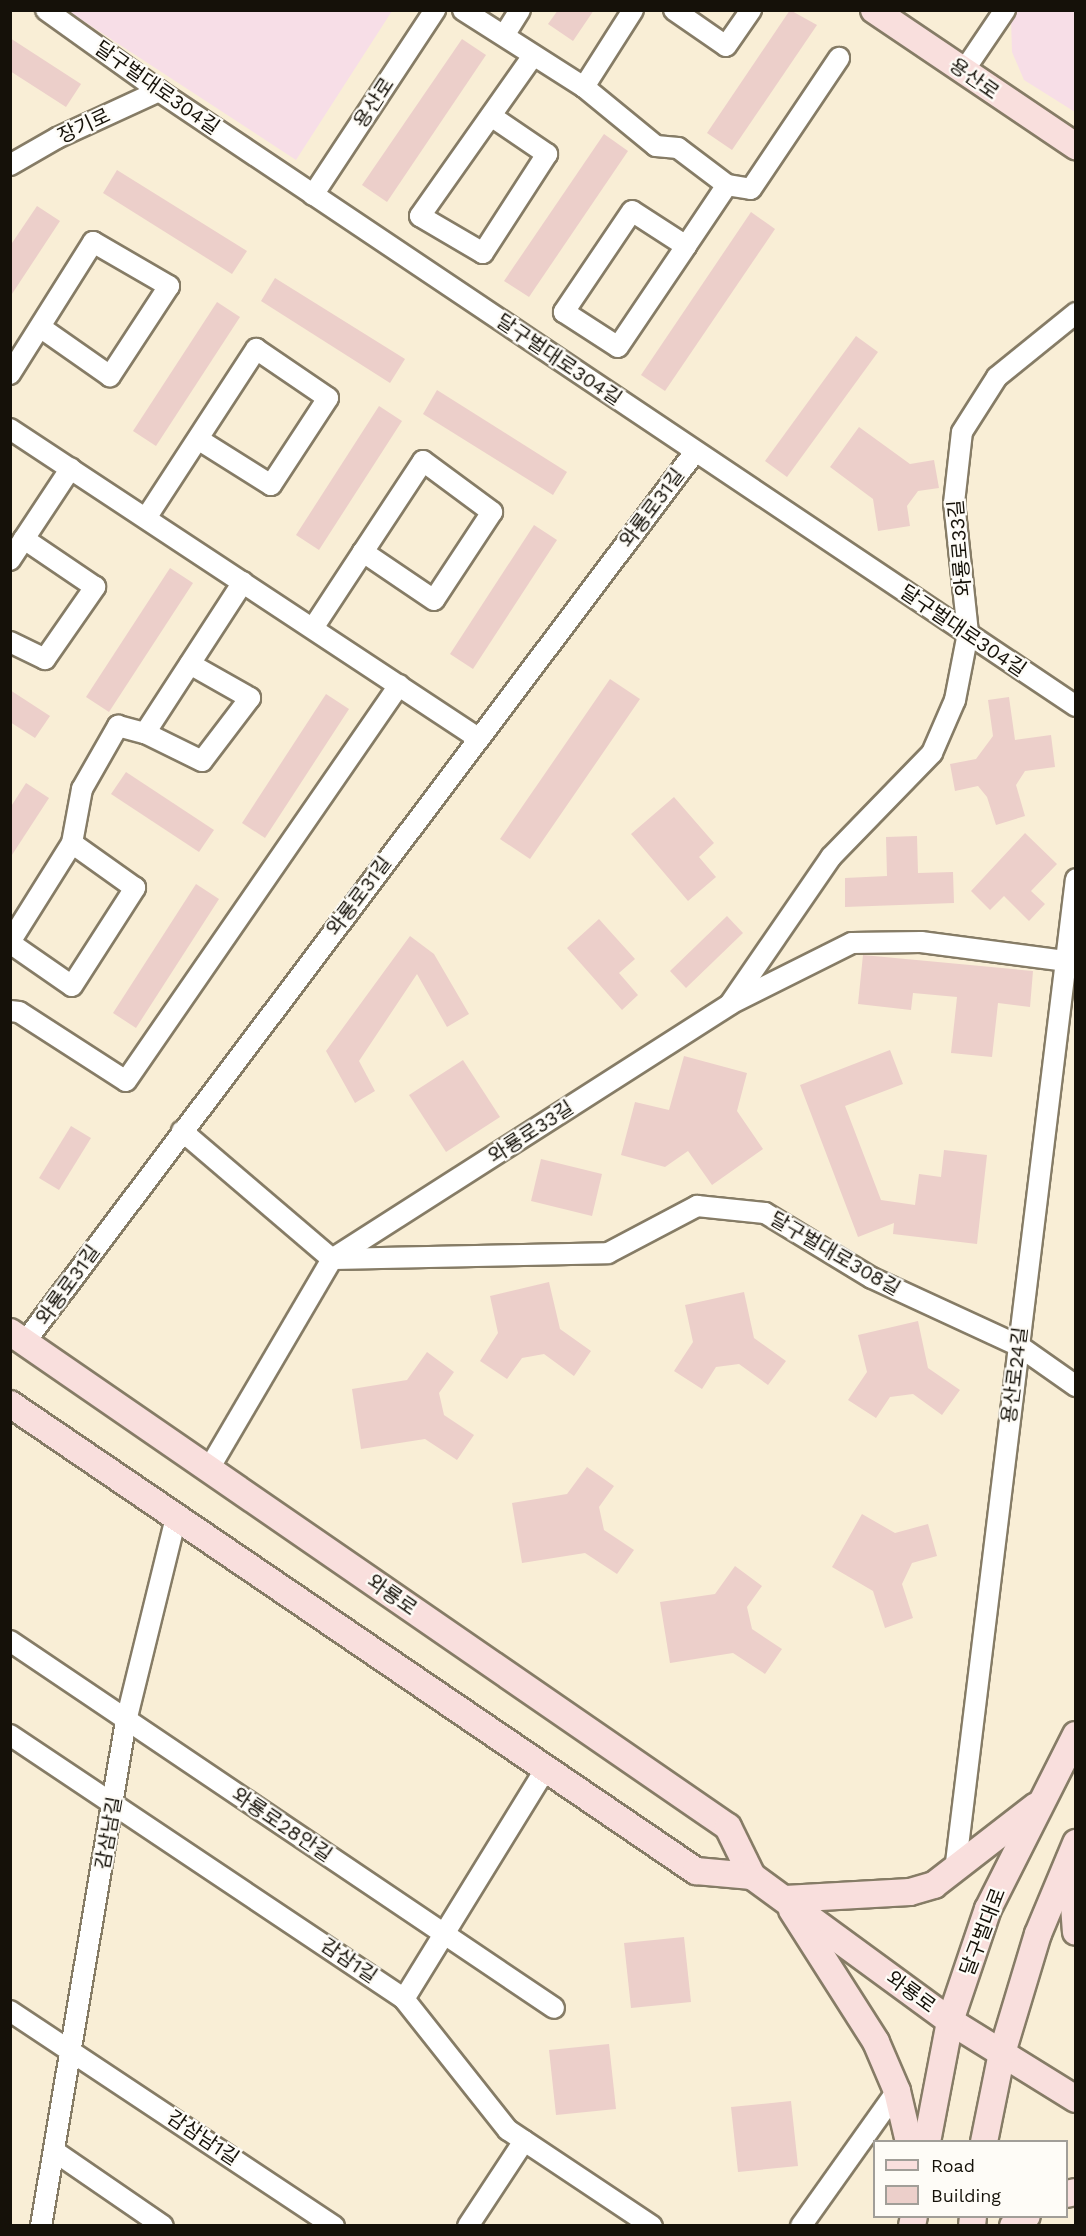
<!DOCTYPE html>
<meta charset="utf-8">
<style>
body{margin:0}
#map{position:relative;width:1086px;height:2236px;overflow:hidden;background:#f9eed6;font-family:"Work Sans","Noto Sans KR",sans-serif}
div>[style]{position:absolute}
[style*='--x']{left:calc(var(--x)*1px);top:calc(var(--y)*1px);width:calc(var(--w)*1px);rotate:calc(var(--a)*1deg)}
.education>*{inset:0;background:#f7dee7}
.building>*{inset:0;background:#eccfca}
.roads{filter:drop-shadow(2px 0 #867c66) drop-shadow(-2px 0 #867c66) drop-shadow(0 2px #867c66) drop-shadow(0 -2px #867c66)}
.minor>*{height:20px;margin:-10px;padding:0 10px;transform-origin:10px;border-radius:10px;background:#fff}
.major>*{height:26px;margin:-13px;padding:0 13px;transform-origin:13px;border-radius:13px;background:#f9dfdd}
span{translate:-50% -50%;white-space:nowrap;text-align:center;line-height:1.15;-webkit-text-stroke:4.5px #fefcf7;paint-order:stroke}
.street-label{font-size:20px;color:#151109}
.frame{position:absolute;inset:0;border:12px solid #151109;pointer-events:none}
.legend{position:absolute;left:873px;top:2140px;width:195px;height:78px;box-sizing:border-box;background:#fefcf7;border:2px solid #a19e98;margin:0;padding:8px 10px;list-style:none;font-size:18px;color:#151109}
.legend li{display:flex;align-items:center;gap:12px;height:30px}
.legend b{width:30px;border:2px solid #a19e98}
</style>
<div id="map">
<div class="education">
<div style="clip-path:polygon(68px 11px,392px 11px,296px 160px)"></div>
<div style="clip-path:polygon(1017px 11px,1075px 11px,1075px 112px,1024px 80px,1012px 52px,1011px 19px)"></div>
</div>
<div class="building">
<div style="clip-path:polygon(558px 10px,594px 10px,573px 41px,548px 24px)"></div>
<div style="clip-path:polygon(790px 10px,817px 25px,732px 150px,707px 133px)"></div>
<div style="clip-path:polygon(10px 38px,81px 84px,66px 107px,10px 71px)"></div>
<div style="clip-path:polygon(462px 39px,486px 55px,387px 202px,362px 185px)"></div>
<div style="clip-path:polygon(604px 134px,628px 151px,529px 297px,504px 281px)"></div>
<div style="clip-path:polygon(117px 170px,247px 251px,232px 274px,103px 193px)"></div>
<div style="clip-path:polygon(37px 206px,60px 221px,10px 297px,10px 246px)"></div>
<div style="clip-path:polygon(751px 212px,775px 229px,665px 391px,641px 375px)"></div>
<div style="clip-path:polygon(275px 278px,405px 359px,390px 383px,261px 301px)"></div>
<div style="clip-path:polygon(217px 302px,240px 317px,156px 446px,133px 431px)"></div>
<div style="clip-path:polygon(856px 336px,878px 352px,787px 477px,765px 461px)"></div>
<div style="clip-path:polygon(437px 390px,567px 472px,553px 495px,423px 414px)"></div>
<div style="clip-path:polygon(379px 406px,402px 421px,319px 550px,296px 535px)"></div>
<div style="clip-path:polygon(859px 427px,910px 464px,934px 460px,939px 488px,918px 491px,907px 506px,910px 526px,878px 531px,873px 499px,830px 467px)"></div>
<div style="clip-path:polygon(534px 525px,557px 540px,473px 669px,450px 654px)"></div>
<div style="clip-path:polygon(170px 568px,193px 583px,109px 712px,86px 697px)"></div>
<div style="clip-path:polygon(610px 679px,640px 699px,530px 859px,500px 839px)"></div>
<div style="clip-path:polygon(10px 690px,50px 716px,35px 738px,10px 722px)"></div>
<div style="clip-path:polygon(326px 694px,349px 709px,265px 838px,242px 823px)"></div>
<div style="clip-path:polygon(1009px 697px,1015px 740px,1051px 735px,1055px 767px,1025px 771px,1016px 785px,1025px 816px,996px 825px,987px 797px,978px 786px,955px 791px,950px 764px,976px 759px,993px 736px,988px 700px)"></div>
<div style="clip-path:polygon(126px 772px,214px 830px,199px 852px,111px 794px)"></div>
<div style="clip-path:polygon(26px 783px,49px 798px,10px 858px,10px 808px)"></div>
<div style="clip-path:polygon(674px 797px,714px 843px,699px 857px,716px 877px,688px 901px,631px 834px)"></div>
<div style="clip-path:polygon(1025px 833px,1057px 864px,1031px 891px,1045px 904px,1029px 921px,1004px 896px,990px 910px,971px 891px)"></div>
<div style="clip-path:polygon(917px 836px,918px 873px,953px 872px,954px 903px,845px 907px,845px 878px,887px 876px,886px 837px)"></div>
<div style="clip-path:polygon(196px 884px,219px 899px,136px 1028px,113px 1013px)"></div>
<div style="clip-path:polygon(727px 916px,743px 933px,686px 988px,670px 971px)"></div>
<div style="clip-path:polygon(599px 919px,635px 959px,619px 973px,638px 995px,622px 1010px,567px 948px)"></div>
<div style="clip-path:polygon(410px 936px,434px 954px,469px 1014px,447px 1027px,417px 974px,359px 1061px,375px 1091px,355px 1103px,326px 1051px)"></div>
<div style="clip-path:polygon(863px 955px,1033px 971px,1030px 1007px,998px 1003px,992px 1057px,951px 1053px,957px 997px,913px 993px,911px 1010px,858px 1004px)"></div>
<div style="clip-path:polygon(890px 1050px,903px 1084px,845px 1106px,881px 1200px,915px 1205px,919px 1174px,941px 1177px,944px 1150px,987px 1155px,977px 1244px,893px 1234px,894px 1223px,858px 1237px,800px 1085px)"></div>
<div style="clip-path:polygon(684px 1056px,747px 1073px,737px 1111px,763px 1149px,712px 1185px,688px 1151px,665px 1167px,621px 1155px,635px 1102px,669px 1110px)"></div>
<div style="clip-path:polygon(463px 1060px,500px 1117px,446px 1152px,409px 1095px)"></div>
<div style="clip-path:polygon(71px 1126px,91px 1138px,59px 1190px,39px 1178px)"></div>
<div style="clip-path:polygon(541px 1159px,602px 1174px,592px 1216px,531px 1201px)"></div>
<div style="clip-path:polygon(549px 1282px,560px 1329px,591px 1351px,574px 1376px,544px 1354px,522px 1358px,507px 1379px,480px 1361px,498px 1333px,490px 1296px)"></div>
<div style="clip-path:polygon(744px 1292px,754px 1338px,786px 1361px,768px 1385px,739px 1364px,716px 1367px,702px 1389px,674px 1371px,693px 1342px,685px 1305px)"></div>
<div style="clip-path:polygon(918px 1321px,928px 1368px,960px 1390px,942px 1415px,913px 1394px,890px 1397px,876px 1418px,848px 1400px,867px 1372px,858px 1335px)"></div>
<div style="clip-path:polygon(427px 1352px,454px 1372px,439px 1393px,444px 1415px,474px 1435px,457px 1460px,425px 1439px,361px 1449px,352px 1389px,407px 1380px)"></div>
<div style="clip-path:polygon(587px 1467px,614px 1486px,599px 1507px,604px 1530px,634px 1550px,617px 1574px,585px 1553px,522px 1563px,512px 1503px,567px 1494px)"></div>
<div style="clip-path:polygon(862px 1514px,895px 1533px,928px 1524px,937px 1556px,912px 1563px,902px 1584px,913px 1618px,885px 1628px,873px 1591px,832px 1567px)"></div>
<div style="clip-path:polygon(735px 1566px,762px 1586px,747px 1607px,752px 1629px,782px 1649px,765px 1674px,733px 1653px,670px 1663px,660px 1602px,715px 1594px)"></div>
<div style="clip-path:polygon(684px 1937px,691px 2002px,631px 2008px,624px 1943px)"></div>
<div style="clip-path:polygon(609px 2044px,616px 2109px,556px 2115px,549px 2050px)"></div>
<div style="clip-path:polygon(791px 2101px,798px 2166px,738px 2172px,731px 2107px)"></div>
</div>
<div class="roads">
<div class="minor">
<div style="--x:46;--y:10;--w:139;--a:35.6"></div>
<div style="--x:159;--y:91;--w:1104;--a:33.85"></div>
<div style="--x:463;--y:10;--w:143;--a:32.5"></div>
<div style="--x:584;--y:87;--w:93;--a:39.3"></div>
<div style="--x:656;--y:146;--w:22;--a:5"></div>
<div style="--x:678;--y:148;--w:61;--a:37.1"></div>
<div style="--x:727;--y:185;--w:24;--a:9"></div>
<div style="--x:751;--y:189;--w:158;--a:-56.1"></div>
<div style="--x:674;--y:10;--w:63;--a:34.7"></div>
<div style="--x:726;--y:46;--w:44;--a:-55.2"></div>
<div style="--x:505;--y:34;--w:28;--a:-58"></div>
<div style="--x:963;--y:72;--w:75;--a:-55.9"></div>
<div style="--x:584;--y:87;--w:91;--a:-57.5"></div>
<div style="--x:491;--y:116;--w:68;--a:34.2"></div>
<div style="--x:547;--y:154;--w:118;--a:122.9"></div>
<div style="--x:483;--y:253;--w:73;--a:-149.6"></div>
<div style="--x:420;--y:216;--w:196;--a:-54.8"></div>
<div style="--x:10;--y:165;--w:54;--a:-29.9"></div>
<div style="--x:57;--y:138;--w:112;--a:-24.7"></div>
<div style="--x:313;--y:195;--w:222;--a:-56.6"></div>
<div style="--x:686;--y:246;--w:64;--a:-147.1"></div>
<div style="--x:632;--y:211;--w:122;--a:124"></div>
<div style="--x:564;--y:312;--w:64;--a:32.9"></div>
<div style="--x:618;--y:347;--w:122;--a:-56"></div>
<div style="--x:686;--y:246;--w:73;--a:-56.1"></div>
<div style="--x:10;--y:374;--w:156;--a:-57.8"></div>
<div style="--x:93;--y:242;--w:88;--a:30.1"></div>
<div style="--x:169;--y:286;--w:108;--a:123.2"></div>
<div style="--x:110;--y:376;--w:85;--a:-145"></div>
<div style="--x:10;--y:429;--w:561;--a:33.44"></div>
<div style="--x:146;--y:518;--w:202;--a:-56.9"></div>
<div style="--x:256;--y:349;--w:87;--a:34.2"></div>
<div style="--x:328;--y:398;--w:104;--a:123.2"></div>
<div style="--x:271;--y:485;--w:86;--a:-147.8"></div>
<div style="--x:10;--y:560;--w:110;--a:-56.5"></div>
<div style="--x:313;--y:628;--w:91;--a:-56.7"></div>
<div style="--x:363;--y:552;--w:109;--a:-56.6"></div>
<div style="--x:423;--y:461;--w:86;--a:36.5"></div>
<div style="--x:492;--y:512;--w:105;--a:123.4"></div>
<div style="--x:434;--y:600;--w:86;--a:-145.9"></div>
<div style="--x:10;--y:642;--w:39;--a:26"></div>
<div style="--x:45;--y:659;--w:88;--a:-55.2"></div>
<div style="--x:95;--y:587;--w:86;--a:-145.9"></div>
<div style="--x:190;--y:664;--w:69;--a:29.5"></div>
<div style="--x:250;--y:698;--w:79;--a:127.3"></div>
<div style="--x:202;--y:761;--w:64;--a:-153.8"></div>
<div style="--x:145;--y:733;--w:180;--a:-57"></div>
<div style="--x:10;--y:942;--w:117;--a:-57.9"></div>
<div style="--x:72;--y:843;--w:55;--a:-79.5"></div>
<div style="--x:82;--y:789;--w:73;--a:-60.3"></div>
<div style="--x:118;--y:726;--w:28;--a:15"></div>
<div style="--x:10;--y:943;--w:75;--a:34.7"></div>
<div style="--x:72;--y:986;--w:117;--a:-57.3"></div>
<div style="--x:135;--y:888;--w:77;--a:-144.5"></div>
<div style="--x:732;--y:1003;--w:134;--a:-26.6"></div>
<div style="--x:852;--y:943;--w:69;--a:-0.8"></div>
<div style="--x:921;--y:942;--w:145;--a:7.5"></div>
<div style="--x:10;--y:1011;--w:9;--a:6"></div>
<div style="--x:19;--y:1012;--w:127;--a:32.8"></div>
<div style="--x:126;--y:1081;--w:481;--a:-55.4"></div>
<div style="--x:182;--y:1131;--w:197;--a:40.5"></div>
<div style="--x:332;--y:1259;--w:276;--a:-1.2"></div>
<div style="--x:608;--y:1253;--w:101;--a:-27.8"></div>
<div style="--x:697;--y:1206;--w:68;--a:5.9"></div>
<div style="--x:765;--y:1213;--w:125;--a:31.3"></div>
<div style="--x:872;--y:1278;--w:162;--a:24.8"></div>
<div style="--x:1019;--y:1346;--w:70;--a:35.1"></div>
<div style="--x:25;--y:1342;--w:1114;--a:-53.03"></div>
<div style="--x:210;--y:1467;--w:241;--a:-59.6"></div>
<div style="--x:332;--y:1259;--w:473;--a:-32.6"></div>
<div style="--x:730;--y:1004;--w:178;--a:-55.5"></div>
<div style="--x:831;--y:857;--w:145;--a:-45.8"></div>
<div style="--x:932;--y:753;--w:58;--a:-66.5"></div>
<div style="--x:955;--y:700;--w:68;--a:-79"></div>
<div style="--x:968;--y:633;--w:131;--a:-96.1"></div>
<div style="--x:954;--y:503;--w:71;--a:-83.6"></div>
<div style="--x:962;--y:432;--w:65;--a:-57.5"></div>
<div style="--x:997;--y:377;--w:102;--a:-39"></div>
<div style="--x:10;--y:1641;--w:656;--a:34"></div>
<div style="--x:10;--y:1735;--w:474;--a:33.8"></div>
<div style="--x:404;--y:1999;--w:167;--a:51.6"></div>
<div style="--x:508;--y:2130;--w:173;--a:33.7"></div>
<div style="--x:955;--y:1871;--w:999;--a:-83.05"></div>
<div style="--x:404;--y:1999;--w:269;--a:-58.4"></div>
<div style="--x:10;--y:2011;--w:389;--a:33.6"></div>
<div style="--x:54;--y:2151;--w:132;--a:34.5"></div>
<div style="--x:41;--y:2226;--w:512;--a:-80.45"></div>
<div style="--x:126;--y:1721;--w:210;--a:-76.2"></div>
<div style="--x:468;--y:2226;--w:102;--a:-56.6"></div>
<div style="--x:801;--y:2226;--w:166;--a:-54.6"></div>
</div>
<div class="major">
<div style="--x:874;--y:10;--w:244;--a:34"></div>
<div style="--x:10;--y:1332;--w:872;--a:34.58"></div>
<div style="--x:728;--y:1827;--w:55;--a:63.9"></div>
<div style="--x:10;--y:1404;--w:830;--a:34.25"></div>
<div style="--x:696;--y:1871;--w:56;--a:5.1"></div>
<div style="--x:752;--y:1876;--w:245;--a:36.2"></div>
<div style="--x:950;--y:2021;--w:148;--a:31.8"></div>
<div style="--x:1071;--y:1863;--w:69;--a:85.9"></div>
<div style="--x:785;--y:1899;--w:125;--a:-3.2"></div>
<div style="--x:910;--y:1892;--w:25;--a:-16"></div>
<div style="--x:934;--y:1885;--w:129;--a:-37.8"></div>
<div style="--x:792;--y:1910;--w:156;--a:57.5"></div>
<div style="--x:876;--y:2042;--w:53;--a:66.8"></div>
<div style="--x:897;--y:2091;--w:52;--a:76.8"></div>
<div style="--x:927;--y:2142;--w:123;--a:-79.2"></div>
<div style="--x:950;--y:2021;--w:118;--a:-71.3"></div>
<div style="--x:988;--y:1909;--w:195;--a:-63.2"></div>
<div style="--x:984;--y:2142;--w:91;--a:-78.6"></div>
<div style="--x:1002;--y:2053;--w:124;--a:-73.2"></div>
<div style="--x:1038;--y:1934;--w:99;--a:-67.3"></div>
<div style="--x:1066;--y:2194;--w:10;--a:-11"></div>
<div style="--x:912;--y:2226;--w:10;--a:-79"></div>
<div style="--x:972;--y:2226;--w:10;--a:-84"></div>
<div style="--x:1013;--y:2226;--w:17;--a:-36"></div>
</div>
</div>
<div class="street-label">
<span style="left:974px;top:79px;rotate:35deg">용산로</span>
<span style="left:157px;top:88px;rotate:35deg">달구벌대로304길</span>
<span style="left:374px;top:103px;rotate:-57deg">용산로</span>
<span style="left:84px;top:126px;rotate:-25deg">장기로</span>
<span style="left:559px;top:360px;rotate:34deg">달구벌대로304길</span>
<span style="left:652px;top:508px;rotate:-53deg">와룡로31길</span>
<span style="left:960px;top:548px;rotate:-95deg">와룡로33길</span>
<span style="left:963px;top:631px;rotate:34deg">달구벌대로304길</span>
<span style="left:359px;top:896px;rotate:-53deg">와룡로31길</span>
<span style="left:531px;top:1132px;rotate:-33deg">와룡로33길</span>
<span style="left:835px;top:1254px;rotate:30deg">달구벌대로308길</span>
<span style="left:68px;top:1285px;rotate:-54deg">와룡로31길</span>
<span style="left:1015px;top:1375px;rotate:-83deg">용산로24길</span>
<span style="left:392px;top:1595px;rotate:35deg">와룡로</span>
<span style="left:282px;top:1825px;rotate:34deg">와룡로28안길</span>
<span style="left:109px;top:1833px;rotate:-80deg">감삼남길</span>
<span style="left:983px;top:1932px;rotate:-69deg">달구벌대로</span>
<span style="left:349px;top:1961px;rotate:34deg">감삼1길</span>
<span style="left:911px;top:1992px;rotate:36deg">와룡로</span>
<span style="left:203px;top:2138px;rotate:34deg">감삼남1길</span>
</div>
<div class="frame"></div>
<ul class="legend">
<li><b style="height:8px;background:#f9dfdd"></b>Road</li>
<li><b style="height:16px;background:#eccfca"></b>Building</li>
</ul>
</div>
